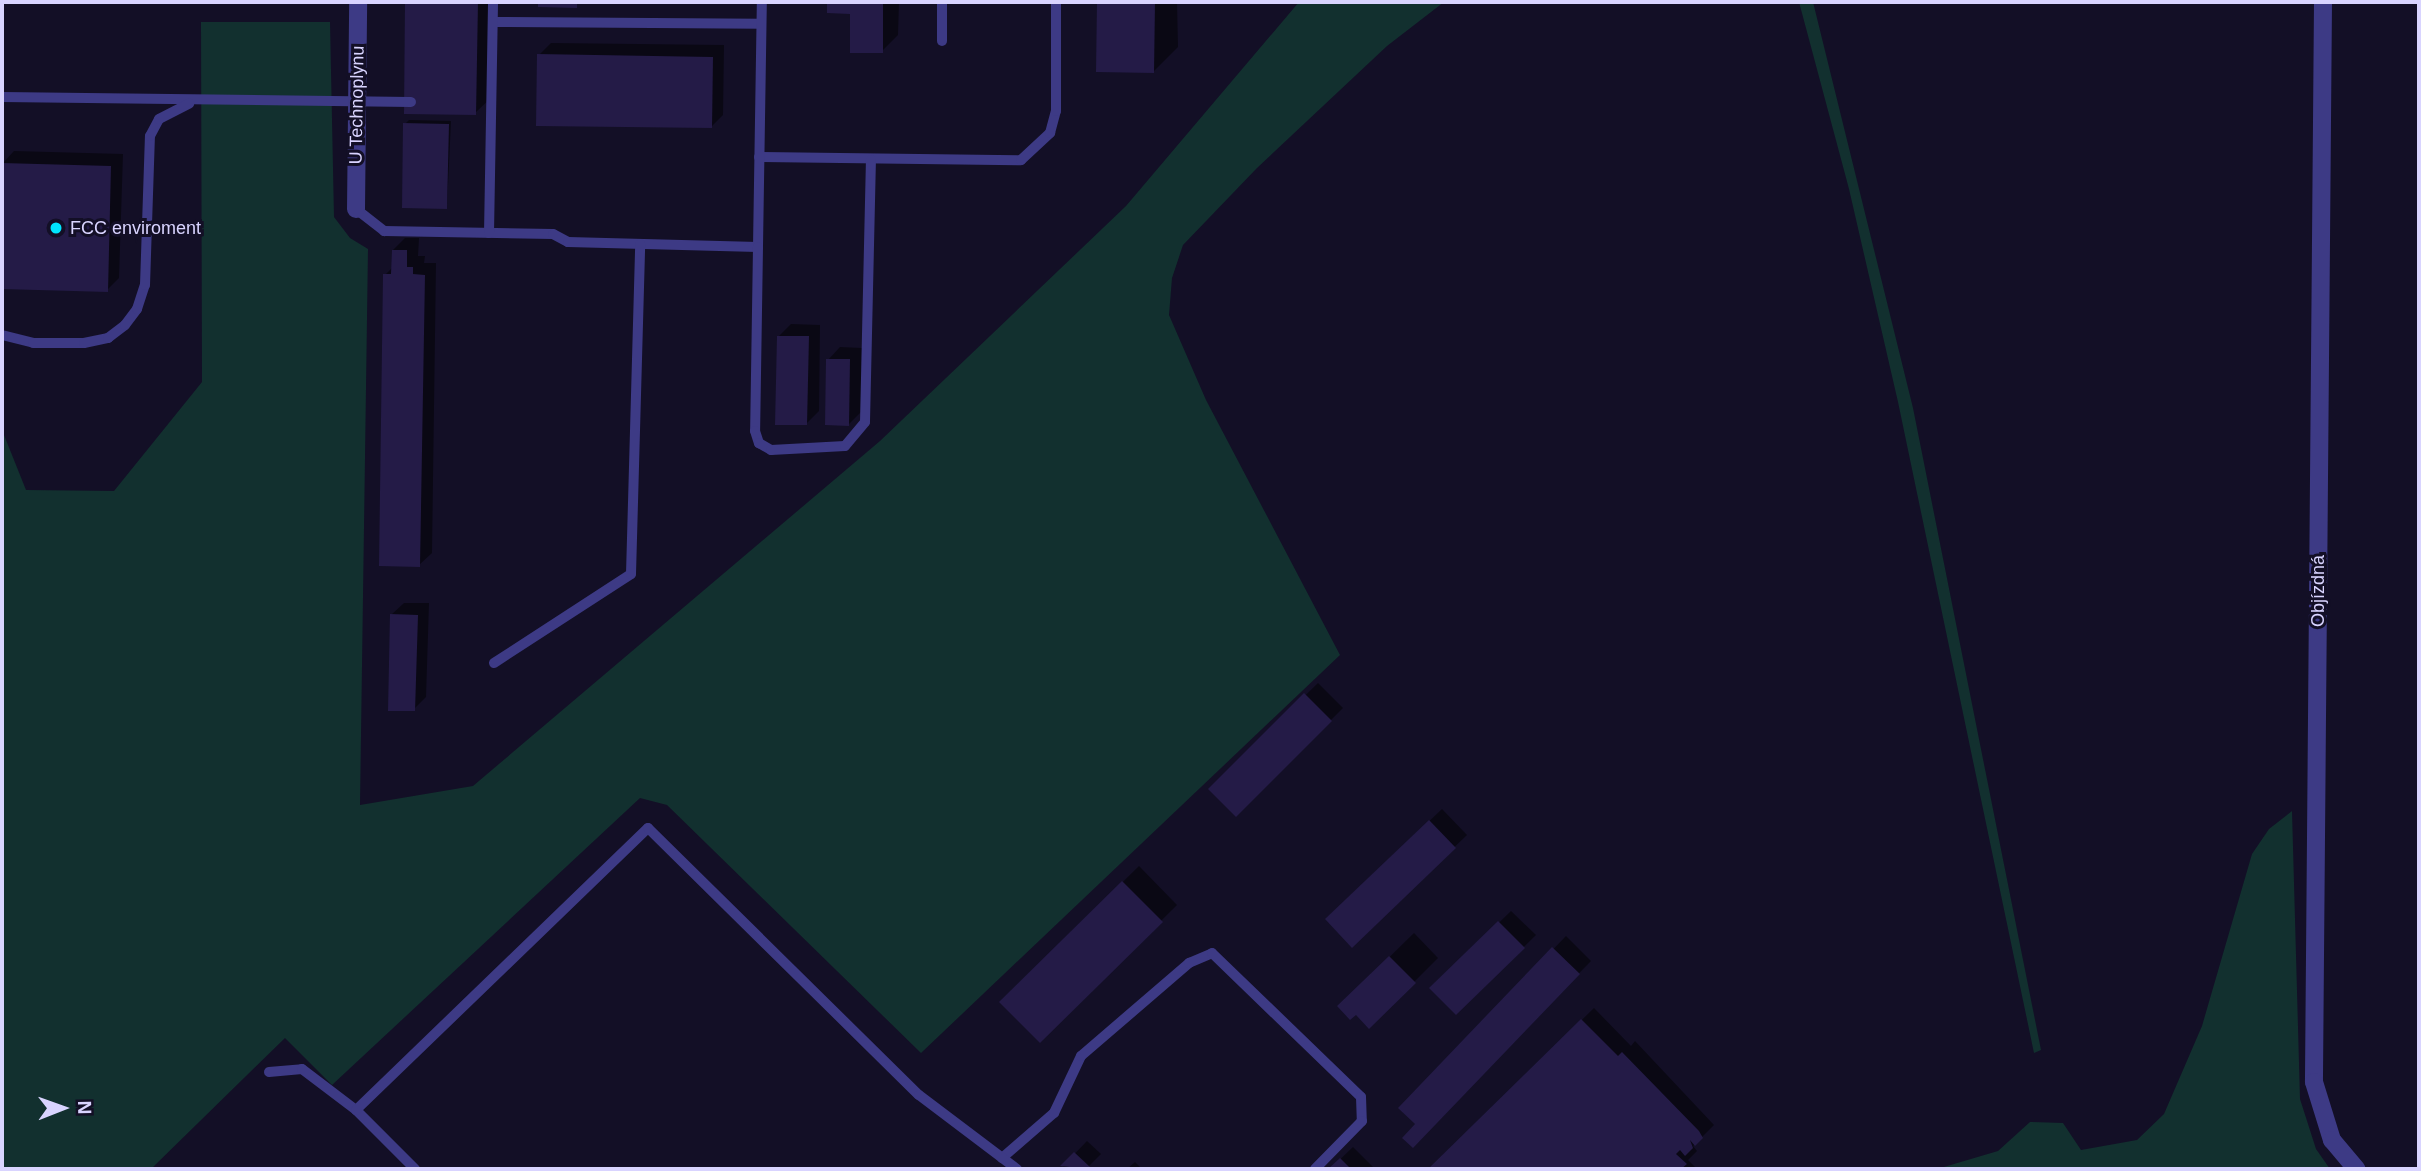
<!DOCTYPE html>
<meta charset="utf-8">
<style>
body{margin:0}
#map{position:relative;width:2421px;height:1171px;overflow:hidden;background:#130f26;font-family:Arial,sans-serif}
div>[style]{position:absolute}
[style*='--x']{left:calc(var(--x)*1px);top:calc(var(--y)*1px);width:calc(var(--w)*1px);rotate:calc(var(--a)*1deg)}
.green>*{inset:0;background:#12302f}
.shadow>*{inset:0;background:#0007}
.building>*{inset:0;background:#241b47}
.lane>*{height:10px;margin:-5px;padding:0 5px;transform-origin:5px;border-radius:5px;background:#3d3a85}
.street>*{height:18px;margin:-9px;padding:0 9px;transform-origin:9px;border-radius:9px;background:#3d3a85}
.dots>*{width:19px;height:19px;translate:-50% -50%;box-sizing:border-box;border:4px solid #130f26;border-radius:50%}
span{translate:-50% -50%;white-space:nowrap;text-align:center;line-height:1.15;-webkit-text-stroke:6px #130f26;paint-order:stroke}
.street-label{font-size:18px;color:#d9d4ff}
.poi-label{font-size:18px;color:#d9d4ff}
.left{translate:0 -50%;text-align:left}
.frame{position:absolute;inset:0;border:4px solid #d9d4ff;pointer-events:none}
.north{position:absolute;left:28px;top:1073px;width:70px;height:70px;-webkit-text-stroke:5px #130f26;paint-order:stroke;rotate:89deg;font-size:19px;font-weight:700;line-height:28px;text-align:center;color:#d9d4ff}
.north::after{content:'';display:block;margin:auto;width:24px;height:32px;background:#d9d4ff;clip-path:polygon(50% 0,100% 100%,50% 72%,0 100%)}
</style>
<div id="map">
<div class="green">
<div style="clip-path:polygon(1299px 2px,1444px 2px,1387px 46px,1257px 168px,1183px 245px,1172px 278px,1169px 315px,1206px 400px,1340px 655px,921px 1053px,667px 805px,640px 798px,332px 1085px,285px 1038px,151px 1169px,2px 1169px,2px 430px,26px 490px,114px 491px,202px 382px,201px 22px,330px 22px,334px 217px,350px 238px,368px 249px,360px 805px,473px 786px,880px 441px,1126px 206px)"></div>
<div style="clip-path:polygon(1799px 2px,1813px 2px,1913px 408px,2041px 1050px,2034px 1053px,1898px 402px,1849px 189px)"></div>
<div style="clip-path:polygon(2292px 811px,2300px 1099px,2316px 1149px,2330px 1169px,1937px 1169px,1998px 1151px,2030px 1122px,2063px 1123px,2081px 1150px,2137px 1140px,2164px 1114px,2202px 1026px,2252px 854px,2269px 829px)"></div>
</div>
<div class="shadow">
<div style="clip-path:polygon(407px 2px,493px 2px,492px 97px,475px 113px,406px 112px)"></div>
<div style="clip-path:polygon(829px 2px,899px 2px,898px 35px,882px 51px,851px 12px,829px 12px)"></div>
<div style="clip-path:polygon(1099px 2px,1177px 2px,1178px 47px,1154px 71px,1098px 70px)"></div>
<div style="clip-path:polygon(551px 43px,724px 45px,723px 115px,711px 127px,539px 55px)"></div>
<div style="clip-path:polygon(409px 120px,451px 121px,447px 207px,405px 124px)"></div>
<div style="clip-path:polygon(14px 151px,123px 154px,119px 278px,107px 290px,2px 288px,2px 164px)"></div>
<div style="clip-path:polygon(405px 238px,419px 238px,418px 256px,425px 256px,424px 263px,436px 263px,432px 553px,419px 565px,385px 275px,393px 267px,393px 250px)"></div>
<div style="clip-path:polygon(791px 324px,820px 325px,819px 411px,807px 423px,778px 337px)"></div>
<div style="clip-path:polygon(840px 347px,862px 348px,861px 412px,849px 424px,828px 360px)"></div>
<div style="clip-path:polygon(404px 603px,429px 603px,426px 697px,414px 709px,391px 615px)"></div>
<div style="clip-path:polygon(1318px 683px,1343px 708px,1236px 815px,1210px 789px)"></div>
<div style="clip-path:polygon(1442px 809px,1467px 835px,1352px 945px,1339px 907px)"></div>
<div style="clip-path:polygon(1139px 866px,1177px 905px,1040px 1041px,1001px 1002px)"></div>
<div style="clip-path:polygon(1511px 911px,1536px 935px,1456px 1013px,1432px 988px)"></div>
<div style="clip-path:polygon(1414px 933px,1438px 958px,1369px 1027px,1363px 983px)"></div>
<div style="clip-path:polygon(1566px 936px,1591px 961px,1427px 1129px,1417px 1124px,1401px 1108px)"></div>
<div style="clip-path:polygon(1594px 1008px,1631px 1046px,1635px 1041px,1714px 1125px,1693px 1146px,1697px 1151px,1688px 1160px,1697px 1169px,1430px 1169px)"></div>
<div style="clip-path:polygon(1087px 1141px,1101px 1154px,1086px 1169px,1066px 1169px,1063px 1166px)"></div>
<div style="clip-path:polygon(1353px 1147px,1375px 1169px,1330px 1169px)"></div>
<div style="clip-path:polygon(1135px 1162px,1142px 1169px,1127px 1169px)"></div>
</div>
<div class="building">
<div style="clip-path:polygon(405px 2px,478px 2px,476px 115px,404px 114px)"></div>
<div style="clip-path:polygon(538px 2px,577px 2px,577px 8px,538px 7px)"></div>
<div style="clip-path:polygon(827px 2px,883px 2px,883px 53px,850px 53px,850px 14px,827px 13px)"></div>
<div style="clip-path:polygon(1097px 2px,1155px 2px,1154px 73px,1096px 72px)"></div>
<div style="clip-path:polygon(537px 54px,713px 57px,712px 128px,536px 126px)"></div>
<div style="clip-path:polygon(403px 123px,449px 124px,447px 209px,402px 208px)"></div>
<div style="clip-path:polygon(2px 163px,111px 166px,108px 292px,2px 289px)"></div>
<div style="clip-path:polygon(392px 250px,407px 250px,407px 267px,413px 267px,413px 274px,425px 275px,420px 567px,379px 566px,383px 274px,391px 274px)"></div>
<div style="clip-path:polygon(777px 336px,809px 336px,807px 425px,775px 425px)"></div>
<div style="clip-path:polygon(826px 359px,850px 359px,849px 426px,825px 425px)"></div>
<div style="clip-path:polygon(390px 614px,418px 615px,415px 711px,388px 711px)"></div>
<div style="clip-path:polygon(1304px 693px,1332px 721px,1236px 817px,1208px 789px)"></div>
<div style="clip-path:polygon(1429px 820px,1456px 848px,1352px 948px,1325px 919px)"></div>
<div style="clip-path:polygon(1122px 881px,1163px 922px,1040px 1043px,999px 1002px)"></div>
<div style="clip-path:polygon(1498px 921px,1525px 948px,1456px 1015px,1429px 988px)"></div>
<div style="clip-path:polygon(1552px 947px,1580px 974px,1413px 1148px,1402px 1138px,1415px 1124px,1398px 1108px)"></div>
<div style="clip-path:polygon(1389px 956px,1416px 983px,1369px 1029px,1356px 1015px,1350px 1020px,1337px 1006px)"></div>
<div style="clip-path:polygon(1581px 1019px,1618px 1056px,1622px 1052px,1699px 1131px,1703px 1138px,1695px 1146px,1690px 1140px,1693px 1148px,1685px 1156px,1680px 1150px,1676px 1154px,1687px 1164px,1681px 1169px,1428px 1169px)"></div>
<div style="clip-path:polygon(1074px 1152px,1090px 1167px,1088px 1169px,1060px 1166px)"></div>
<div style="clip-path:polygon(1340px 1158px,1351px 1169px,1328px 1169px)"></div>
</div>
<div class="lane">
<div style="--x:493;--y:22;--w:268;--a:0.4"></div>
<div style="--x:942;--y:41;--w:39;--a:-90"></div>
<div style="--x:2;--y:97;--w:409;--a:0.7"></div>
<div style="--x:759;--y:157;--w:262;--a:0.7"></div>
<div style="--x:1021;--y:160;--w:40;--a:-43"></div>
<div style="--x:1050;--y:133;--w:23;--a:-75"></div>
<div style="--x:1056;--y:111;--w:109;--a:-90"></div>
<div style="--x:356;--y:209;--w:36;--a:38"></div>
<div style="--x:384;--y:231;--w:169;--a:1"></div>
<div style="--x:553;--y:234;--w:17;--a:28"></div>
<div style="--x:568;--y:242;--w:190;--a:1.5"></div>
<div style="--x:758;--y:247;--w:245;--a:-89.1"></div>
<div style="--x:489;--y:233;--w:231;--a:-89"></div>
<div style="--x:758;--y:247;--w:184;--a:90.9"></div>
<div style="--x:755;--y:431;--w:13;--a:72"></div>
<div style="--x:759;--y:443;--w:14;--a:30"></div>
<div style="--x:771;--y:450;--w:74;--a:-3.1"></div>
<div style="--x:845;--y:446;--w:31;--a:-50"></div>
<div style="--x:865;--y:422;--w:262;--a:-88.7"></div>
<div style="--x:2;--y:335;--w:32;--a:14"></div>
<div style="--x:33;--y:343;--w:51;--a:0"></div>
<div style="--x:84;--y:343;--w:25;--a:-12"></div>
<div style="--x:108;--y:338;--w:21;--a:-37"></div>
<div style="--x:125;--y:325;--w:20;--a:-53"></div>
<div style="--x:137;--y:309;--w:25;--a:-72"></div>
<div style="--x:145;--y:285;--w:149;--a:-88.1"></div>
<div style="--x:150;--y:136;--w:19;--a:-62"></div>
<div style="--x:159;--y:119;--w:34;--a:-27"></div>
<div style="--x:494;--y:663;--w:163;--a:-33"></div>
<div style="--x:631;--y:574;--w:330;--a:-88.4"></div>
<div style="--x:269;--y:1072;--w:33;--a:-5"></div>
<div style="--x:302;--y:1069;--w:68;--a:37.2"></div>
<div style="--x:1002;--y:1158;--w:69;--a:-40.9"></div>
<div style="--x:1054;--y:1113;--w:63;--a:-64.7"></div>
<div style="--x:1081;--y:1056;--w:143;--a:-40.7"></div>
<div style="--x:1189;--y:963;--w:25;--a:-23"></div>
<div style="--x:1212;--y:953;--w:207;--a:44"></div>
<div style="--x:1361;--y:1097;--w:24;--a:88"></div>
<div style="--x:1362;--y:1121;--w:67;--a:134.4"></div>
<div style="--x:415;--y:1169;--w:83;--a:-135"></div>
<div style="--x:356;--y:1110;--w:406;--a:-44"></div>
<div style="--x:648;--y:828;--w:380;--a:44.6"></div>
<div style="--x:919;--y:1095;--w:123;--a:37.1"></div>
</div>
<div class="street">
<div style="--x:2323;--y:2;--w:1080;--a:90.48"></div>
<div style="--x:2314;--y:1082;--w:61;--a:72.8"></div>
<div style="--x:2332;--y:1140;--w:38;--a:50"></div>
<div style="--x:356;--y:209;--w:207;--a:-89.4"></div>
</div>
<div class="dots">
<div style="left:56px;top:228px;background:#00e5ff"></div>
</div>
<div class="street-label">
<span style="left:357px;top:105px;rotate:-89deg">U Technoplynu</span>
<span style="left:2318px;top:591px;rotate:-90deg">Objízdná</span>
</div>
<div class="poi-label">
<span class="left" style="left:70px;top:228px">FCC enviroment</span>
</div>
<div class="frame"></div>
<div class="north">N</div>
</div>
